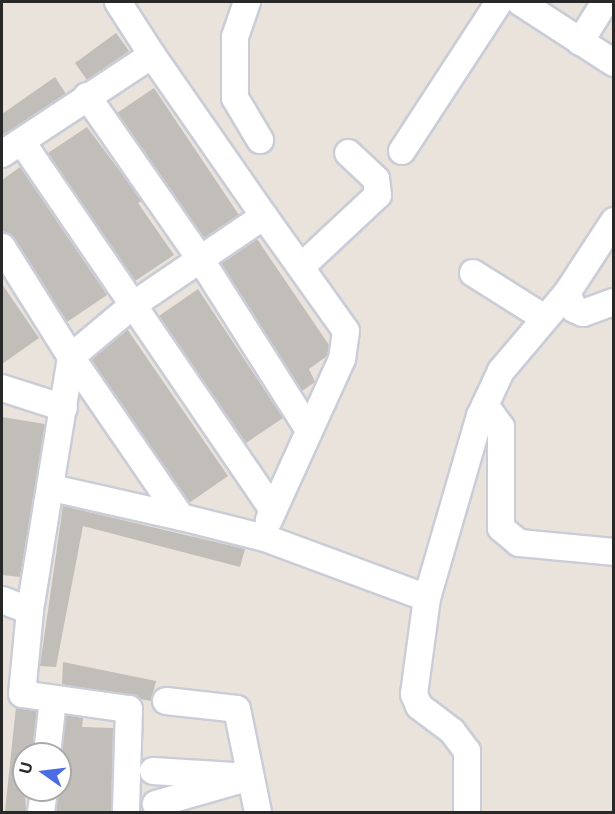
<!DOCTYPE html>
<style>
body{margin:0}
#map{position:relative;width:615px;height:814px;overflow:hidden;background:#e9e3db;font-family:"Public Sans",sans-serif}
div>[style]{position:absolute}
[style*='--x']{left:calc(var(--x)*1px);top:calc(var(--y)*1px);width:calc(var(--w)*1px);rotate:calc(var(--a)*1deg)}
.building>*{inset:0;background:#c1bdb8}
.roads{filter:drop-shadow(2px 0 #cacdd8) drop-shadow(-2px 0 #cacdd8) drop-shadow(0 2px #cacdd8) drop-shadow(0 -2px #cacdd8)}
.minor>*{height:26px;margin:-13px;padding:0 13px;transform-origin:13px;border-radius:13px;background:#fff}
span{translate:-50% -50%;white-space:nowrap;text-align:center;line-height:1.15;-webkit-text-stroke:4.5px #fff;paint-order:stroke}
.frame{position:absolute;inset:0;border:3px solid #282828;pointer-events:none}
.north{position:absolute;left:12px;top:742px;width:60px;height:60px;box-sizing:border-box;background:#fff;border:2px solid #a9a9a9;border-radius:50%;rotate:284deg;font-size:16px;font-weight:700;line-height:24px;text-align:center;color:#282828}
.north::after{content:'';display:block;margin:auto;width:21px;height:27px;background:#4b6ce5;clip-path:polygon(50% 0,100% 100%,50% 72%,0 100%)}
</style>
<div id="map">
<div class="building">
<div style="clip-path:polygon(116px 33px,129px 51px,87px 80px,75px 63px)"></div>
<div style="clip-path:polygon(55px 77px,66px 94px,2px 136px,2px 114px)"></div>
<div style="clip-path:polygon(154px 88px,239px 215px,204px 238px,117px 113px)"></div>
<div style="clip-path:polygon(87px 127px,142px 201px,138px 203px,174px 255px,135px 281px,48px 153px)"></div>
<div style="clip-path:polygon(20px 167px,107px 295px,67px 322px,15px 239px,2px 230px,2px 180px)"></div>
<div style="clip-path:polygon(257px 239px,329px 345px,327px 356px,309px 369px,315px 382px,302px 391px,221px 263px)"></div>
<div style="clip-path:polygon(2px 284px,39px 338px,2px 364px)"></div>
<div style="clip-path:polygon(198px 289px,283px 418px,246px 443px,159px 316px)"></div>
<div style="clip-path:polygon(127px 329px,228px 476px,189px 503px,91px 360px)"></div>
<div style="clip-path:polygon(2px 417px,45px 424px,20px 577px,2px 575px)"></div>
<div style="clip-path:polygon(63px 506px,245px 549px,240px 567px,83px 526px,56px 667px,40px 666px)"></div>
<div style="clip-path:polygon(63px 662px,156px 681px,151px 701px,62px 684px)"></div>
<div style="clip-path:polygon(16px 707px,37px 711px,32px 754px,24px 754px,26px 813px,5px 811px)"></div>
<div style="clip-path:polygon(66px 715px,83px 718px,82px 727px,113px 728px,111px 813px,56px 813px)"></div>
</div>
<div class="roads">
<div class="minor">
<div style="--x:247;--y:2;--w:37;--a:109"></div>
<div style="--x:235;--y:37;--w:61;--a:90"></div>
<div style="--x:235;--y:98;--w:49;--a:59.2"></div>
<div style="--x:520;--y:2;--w:112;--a:33"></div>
<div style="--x:580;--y:42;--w:47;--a:-58"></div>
<div style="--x:152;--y:55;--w:196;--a:55.2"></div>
<div style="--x:264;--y:216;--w:158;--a:145.8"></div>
<div style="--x:133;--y:305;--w:81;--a:140"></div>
<div style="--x:71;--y:357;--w:194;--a:55.5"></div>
<div style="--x:181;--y:517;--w:87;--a:14"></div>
<div style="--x:265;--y:538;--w:173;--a:20.3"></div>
<div style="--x:87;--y:96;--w:200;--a:55.2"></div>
<div style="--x:201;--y:260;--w:198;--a:57.6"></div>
<div style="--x:22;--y:142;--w:443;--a:55.7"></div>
<div style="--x:402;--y:151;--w:178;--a:-56.9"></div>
<div style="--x:2;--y:154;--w:180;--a:-33.4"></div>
<div style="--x:152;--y:55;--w:63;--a:-122.7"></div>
<div style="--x:264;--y:216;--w:141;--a:54.5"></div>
<div style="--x:346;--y:331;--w:28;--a:98"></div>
<div style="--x:342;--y:359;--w:177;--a:114.4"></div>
<div style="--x:2;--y:247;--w:130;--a:57.9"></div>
<div style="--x:71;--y:357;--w:257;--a:99.2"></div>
<div style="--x:30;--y:611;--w:83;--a:95.5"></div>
<div style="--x:22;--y:694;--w:108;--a:8"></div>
<div style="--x:129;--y:709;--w:103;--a:91.7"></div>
<div style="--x:301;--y:267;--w:105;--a:-43.1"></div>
<div style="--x:378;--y:195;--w:16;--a:-97"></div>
<div style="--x:376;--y:179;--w:38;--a:-137"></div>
<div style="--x:473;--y:273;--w:83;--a:32.2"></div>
<div style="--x:567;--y:293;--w:17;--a:66"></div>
<div style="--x:574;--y:309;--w:10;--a:24"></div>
<div style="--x:583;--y:313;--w:33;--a:-20"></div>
<div style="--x:2;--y:388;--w:65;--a:17.9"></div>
<div style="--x:485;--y:405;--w:27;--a:54"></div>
<div style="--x:501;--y:427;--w:101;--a:90"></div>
<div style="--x:501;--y:528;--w:23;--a:40"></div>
<div style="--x:519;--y:543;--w:95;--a:5.4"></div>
<div style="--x:52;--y:488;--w:132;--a:12.7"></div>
<div style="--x:2;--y:600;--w:30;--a:21"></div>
<div style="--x:166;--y:701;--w:71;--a:6.4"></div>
<div style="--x:237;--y:709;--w:105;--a:78.5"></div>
<div style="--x:47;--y:754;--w:54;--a:-83.7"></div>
<div style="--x:153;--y:771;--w:97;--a:3.5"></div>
<div style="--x:250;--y:777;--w:98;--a:164"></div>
<div style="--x:41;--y:812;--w:22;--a:-82"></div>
<div style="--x:467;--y:812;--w:61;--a:-90"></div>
<div style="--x:467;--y:751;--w:25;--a:-127"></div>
<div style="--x:452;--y:731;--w:41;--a:-142.9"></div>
<div style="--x:419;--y:706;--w:13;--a:-113"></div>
<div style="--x:414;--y:694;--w:97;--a:-82.3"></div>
<div style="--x:427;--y:598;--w:190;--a:-73.8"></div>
<div style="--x:480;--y:416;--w:50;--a:-65"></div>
<div style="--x:501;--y:371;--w:102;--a:-49.8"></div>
<div style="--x:567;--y:293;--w:86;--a:-56.9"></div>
</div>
</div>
<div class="frame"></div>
<div class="north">U</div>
</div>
